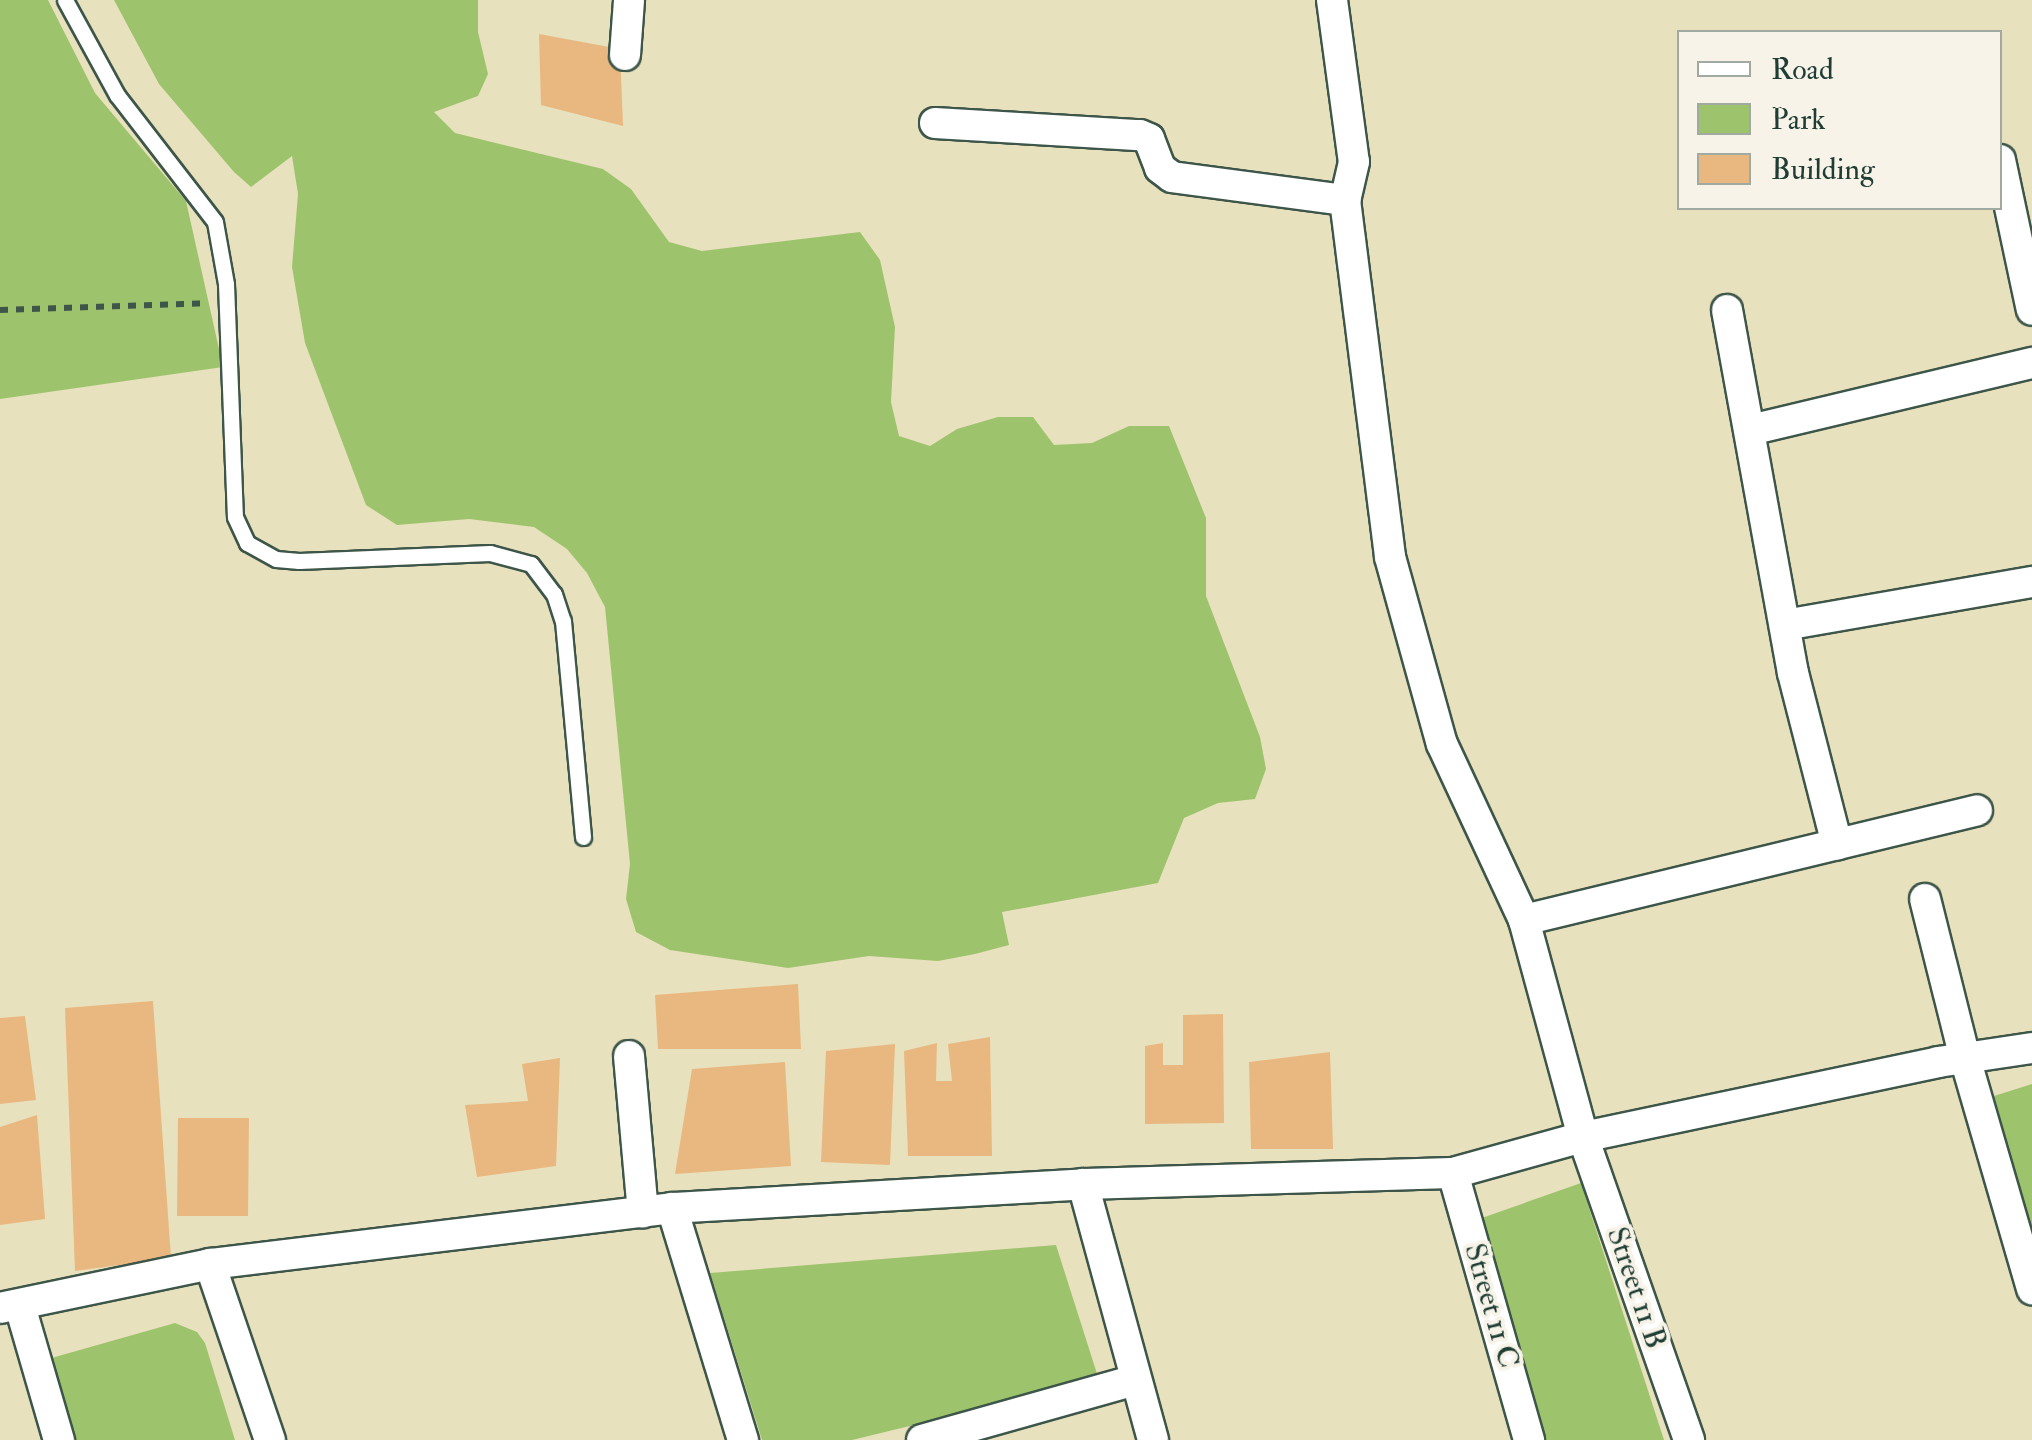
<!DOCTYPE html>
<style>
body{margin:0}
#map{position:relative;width:2032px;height:1440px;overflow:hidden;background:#e8e1bd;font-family:"IM FELL Double Pica",serif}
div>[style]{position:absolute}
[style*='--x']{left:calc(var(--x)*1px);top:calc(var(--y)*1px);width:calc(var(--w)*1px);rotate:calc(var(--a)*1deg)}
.green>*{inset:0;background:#9ec36d}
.building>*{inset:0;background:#e9b880}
.path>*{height:6px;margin-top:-3px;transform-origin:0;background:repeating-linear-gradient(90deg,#3d5649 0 8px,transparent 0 16px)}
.roads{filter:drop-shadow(2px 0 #3d5649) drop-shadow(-2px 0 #3d5649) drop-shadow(0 2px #3d5649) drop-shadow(0 -2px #3d5649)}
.lane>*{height:15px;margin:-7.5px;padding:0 7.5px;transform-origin:7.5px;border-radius:7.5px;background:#fff}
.street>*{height:30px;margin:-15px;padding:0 15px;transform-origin:15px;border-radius:15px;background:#fff}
span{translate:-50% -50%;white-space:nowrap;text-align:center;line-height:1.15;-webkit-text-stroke:8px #f7f3e8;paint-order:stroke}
.street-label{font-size:30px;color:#1f3d34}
.legend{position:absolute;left:1677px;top:30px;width:325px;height:180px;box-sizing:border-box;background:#f7f3e8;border:2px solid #a1aaa0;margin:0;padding:12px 18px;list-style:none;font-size:30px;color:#1f3d34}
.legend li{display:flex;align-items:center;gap:20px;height:50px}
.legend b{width:50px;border:2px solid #a1aaa0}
</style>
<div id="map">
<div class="green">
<div style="clip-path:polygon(0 0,48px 0,95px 93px,186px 201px,223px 367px,0 399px)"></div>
<div style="clip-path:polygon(114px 0,478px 0,478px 32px,488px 74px,478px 96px,434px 112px,455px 133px,603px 169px,631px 189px,669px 242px,702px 251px,860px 232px,880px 260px,895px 327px,891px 402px,899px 436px,930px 446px,957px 429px,998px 417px,1033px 417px,1054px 445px,1092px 443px,1129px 426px,1169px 426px,1206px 518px,1206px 596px,1260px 737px,1266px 769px,1255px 799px,1218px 803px,1184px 818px,1158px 883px,1002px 912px,1009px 945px,975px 954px,938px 961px,869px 956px,788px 968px,670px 950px,636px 932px,626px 899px,630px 864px,605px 607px,587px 573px,567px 549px,534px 527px,469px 519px,397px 525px,366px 505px,305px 343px,292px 267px,298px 194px,292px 156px,251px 187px,234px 172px,159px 84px)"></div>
<div style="clip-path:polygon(2032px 1084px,2032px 1232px,1994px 1096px)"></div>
<div style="clip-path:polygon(1581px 1183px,1664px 1440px,1546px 1440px,1479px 1219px)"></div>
<div style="clip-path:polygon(1056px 1245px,1099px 1380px,852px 1440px,762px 1440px,710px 1273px)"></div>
<div style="clip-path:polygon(175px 1323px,197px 1332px,205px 1343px,235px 1440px,66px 1440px,48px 1359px)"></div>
</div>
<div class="building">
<div style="clip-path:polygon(539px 34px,620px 49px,623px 126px,541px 105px)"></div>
<div style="clip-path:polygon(798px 984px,801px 1049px,658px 1049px,655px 995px)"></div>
<div style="clip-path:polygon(153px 1001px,171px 1258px,75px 1271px,65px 1008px)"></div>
<div style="clip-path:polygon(1223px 1014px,1224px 1123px,1145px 1124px,1145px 1046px,1163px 1043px,1163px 1065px,1183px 1065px,1183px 1015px)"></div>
<div style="clip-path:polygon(25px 1016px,36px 1100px,0 1104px,0 1018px)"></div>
<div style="clip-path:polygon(990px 1037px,992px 1156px,908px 1156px,904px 1051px,937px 1043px,936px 1081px,952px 1081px,948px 1044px)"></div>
<div style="clip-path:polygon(895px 1044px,890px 1165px,821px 1162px,826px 1051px)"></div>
<div style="clip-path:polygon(1330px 1052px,1333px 1149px,1251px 1149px,1249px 1062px)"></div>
<div style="clip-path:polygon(560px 1058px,556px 1166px,477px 1177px,465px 1105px,528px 1101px,522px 1064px)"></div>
<div style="clip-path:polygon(785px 1062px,791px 1166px,675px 1174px,692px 1069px)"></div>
<div style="clip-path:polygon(37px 1115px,45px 1219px,0 1225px,0 1127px)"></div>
<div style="clip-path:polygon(178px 1118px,249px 1118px,248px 1216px,177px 1216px)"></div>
</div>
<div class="path">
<div style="--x:0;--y:310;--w:206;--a:-1.9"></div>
</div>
<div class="roads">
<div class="lane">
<div style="--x:65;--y:0;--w:108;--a:61.3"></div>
<div style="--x:117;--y:95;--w:160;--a:52.3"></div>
<div style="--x:215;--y:222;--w:63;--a:79.9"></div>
<div style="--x:226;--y:284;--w:233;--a:87.8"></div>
<div style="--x:235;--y:517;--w:29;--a:65"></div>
<div style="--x:247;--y:543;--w:33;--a:29"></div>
<div style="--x:276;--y:559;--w:23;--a:5"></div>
<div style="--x:299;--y:561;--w:191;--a:-2.4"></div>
<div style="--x:490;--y:553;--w:42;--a:15"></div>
<div style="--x:531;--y:564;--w:38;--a:53"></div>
<div style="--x:554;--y:594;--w:28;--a:72"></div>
<div style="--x:563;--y:621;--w:217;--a:84.7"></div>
</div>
<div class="street">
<div style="--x:1332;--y:0;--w:163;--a:82.3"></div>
<div style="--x:1354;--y:162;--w:39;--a:103"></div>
<div style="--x:1345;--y:200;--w:360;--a:82.8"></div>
<div style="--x:1390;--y:557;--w:194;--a:74.5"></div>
<div style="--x:1442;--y:744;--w:194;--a:65"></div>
<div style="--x:1524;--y:920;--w:225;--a:74.8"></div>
<div style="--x:1583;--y:1137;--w:321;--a:70.7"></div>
<div style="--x:625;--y:55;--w:55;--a:-85.8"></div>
<div style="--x:935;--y:123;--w:205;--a:3.4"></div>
<div style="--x:1140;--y:135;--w:10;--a:24"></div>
<div style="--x:1149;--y:139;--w:31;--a:69"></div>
<div style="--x:1160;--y:168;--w:15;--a:37"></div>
<div style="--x:1172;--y:177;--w:175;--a:7.6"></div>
<div style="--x:2000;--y:160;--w:153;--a:78"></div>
<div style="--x:1727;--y:310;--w:369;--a:79.7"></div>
<div style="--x:1793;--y:673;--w:177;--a:75.6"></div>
<div style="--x:1750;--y:430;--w:290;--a:-13.4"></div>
<div style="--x:1785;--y:625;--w:251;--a:-9.9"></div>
<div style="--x:1925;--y:899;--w:164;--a:75.9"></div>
<div style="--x:1965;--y:1058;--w:241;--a:73.8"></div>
<div style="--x:1524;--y:920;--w:466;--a:-13.6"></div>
<div style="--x:629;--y:1056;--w:157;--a:84.9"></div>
<div style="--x:1453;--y:1173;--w:278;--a:74.1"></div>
<div style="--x:1083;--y:1184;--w:265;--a:74.7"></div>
<div style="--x:672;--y:1208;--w:243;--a:73"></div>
<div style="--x:210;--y:1264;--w:186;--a:71.2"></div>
<div style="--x:20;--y:1306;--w:140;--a:73.8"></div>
<div style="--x:0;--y:1308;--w:215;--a:-11.8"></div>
<div style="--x:210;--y:1264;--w:465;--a:-6.9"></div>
<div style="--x:672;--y:1208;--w:412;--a:-3.3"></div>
<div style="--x:1083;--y:1184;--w:370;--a:-1.7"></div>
<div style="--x:1453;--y:1173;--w:135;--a:-15.5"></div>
<div style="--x:1583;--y:1137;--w:363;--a:-11.9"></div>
<div style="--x:1938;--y:1062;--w:95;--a:-8.5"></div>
<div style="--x:922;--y:1440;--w:221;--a:-15.7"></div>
</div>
</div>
<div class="street-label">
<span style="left:1636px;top:1288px;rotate:71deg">Street 11 B</span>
<span style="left:1491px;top:1306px;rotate:74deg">Street 11 C</span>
</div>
<ul class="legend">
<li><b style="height:12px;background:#fff"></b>Road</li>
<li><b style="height:28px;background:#9ec36d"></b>Park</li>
<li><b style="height:28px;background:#e9b880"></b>Building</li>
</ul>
</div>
